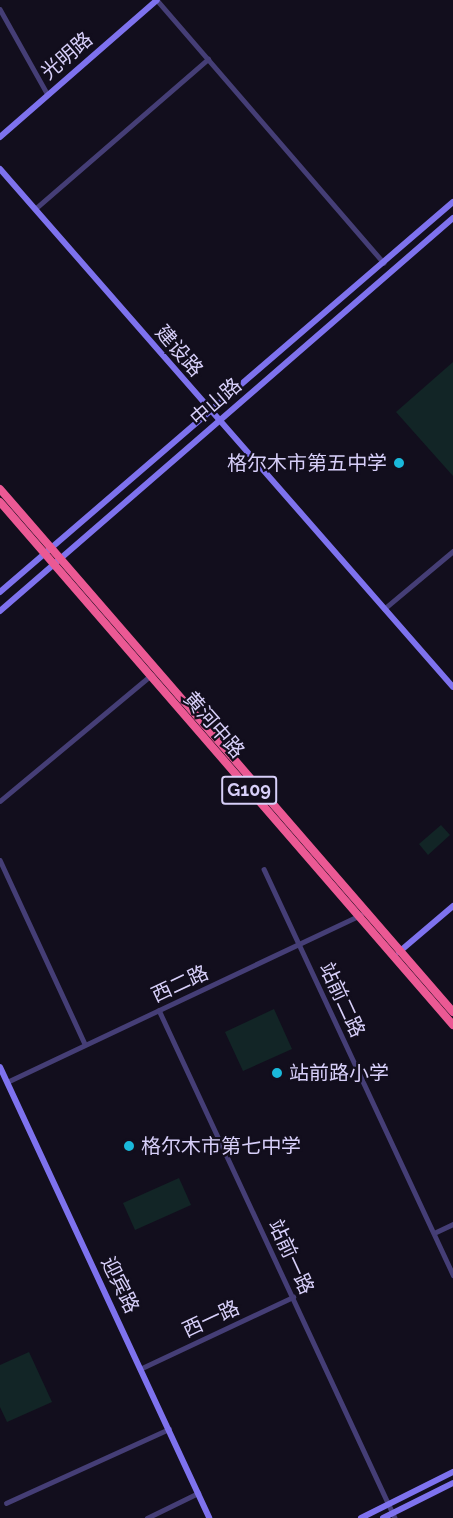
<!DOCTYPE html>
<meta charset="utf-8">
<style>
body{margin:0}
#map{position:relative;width:453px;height:1518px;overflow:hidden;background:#120e1d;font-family:Raleway,"Noto Sans SC",sans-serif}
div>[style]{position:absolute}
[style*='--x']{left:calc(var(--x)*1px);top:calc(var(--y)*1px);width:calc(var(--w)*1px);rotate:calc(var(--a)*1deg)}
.green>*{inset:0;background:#122526}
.street>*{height:4.5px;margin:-2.25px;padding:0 2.25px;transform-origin:2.25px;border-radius:2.25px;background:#453e76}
.secondary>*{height:6px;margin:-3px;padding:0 3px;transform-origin:3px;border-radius:3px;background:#7e72ee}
.highway>*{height:8px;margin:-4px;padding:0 4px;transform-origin:4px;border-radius:4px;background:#eb5994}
.dots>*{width:16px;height:16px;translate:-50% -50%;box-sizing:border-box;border:3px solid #120e1d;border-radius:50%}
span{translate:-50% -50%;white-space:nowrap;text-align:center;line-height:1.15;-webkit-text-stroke:4.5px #120e1d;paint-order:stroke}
.shield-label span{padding:2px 4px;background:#120e1d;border:2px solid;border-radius:4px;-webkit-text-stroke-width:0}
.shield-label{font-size:18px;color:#d7cff9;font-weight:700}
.street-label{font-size:20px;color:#d7cff9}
.poi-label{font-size:20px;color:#d7cff9}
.right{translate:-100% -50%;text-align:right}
.left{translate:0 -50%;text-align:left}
</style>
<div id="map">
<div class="green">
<div style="clip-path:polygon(453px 362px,453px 476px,396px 412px)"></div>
<div style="clip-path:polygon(441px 825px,450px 835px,428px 855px,419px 844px)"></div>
<div style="clip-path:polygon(274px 1009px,292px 1049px,243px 1071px,225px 1032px)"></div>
<div style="clip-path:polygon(179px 1178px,191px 1205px,135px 1230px,123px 1203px)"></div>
<div style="clip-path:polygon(29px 1352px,52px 1402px,7px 1422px,0 1407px,0 1365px)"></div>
</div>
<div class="street">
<div style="--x:157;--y:0;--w:347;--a:49.2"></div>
<div style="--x:0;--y:9;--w:98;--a:60.8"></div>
<div style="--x:35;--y:209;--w:229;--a:-40.9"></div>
<div style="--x:384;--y:609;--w:90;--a:-40"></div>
<div style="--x:0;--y:801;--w:197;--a:-39.8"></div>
<div style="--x:0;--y:860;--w:203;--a:65.2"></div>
<div style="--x:264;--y:869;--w:448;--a:65"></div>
<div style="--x:159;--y:1010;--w:560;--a:65.08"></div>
<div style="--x:7;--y:1082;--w:391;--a:-25.3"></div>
<div style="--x:434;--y:1233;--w:21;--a:-25"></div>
<div style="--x:142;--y:1368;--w:167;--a:-25.2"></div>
<div style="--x:6;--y:1503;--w:179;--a:-24.4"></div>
<div style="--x:147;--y:1518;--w:57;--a:-26.1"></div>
</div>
<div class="secondary">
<div style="--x:0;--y:137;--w:208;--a:-41.1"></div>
<div style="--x:0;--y:169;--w:688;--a:48.83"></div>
<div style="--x:0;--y:592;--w:598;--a:-40.73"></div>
<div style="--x:0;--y:611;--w:600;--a:-40.94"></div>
<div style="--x:399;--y:952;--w:71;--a:-40.4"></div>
<div style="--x:0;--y:1067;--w:497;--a:65.1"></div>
<div style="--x:361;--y:1518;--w:103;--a:-26.6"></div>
<div style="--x:383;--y:1518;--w:78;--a:-26.6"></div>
</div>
<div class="highway">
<div style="--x:0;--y:489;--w:692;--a:49.1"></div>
<div style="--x:0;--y:502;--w:692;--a:49.1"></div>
</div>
<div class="dots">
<div style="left:399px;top:463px;background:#1ab9db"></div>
<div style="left:277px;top:1073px;background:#1ab9db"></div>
<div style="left:129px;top:1146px;background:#1ab9db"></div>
</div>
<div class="shield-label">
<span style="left:249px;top:790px">G109</span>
</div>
<div class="street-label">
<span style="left:67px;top:56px;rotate:-41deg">光明路</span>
<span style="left:179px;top:351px;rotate:49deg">建设路</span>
<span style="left:216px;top:402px;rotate:-41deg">中山路</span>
<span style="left:214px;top:725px;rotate:49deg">黄河中路</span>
<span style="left:180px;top:984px;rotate:-25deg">西二路</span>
<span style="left:342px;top:1000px;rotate:65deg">站前二路</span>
<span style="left:291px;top:1257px;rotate:65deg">站前一路</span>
<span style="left:120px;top:1285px;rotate:64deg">迎宾路</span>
<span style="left:211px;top:1319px;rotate:-25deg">西一路</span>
</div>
<div class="poi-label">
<span class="right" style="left:387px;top:463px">格尔木市第五中学</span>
<span class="left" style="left:289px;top:1073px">站前路小学</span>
<span class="left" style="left:141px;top:1146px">格尔木市第七中学</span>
</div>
</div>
